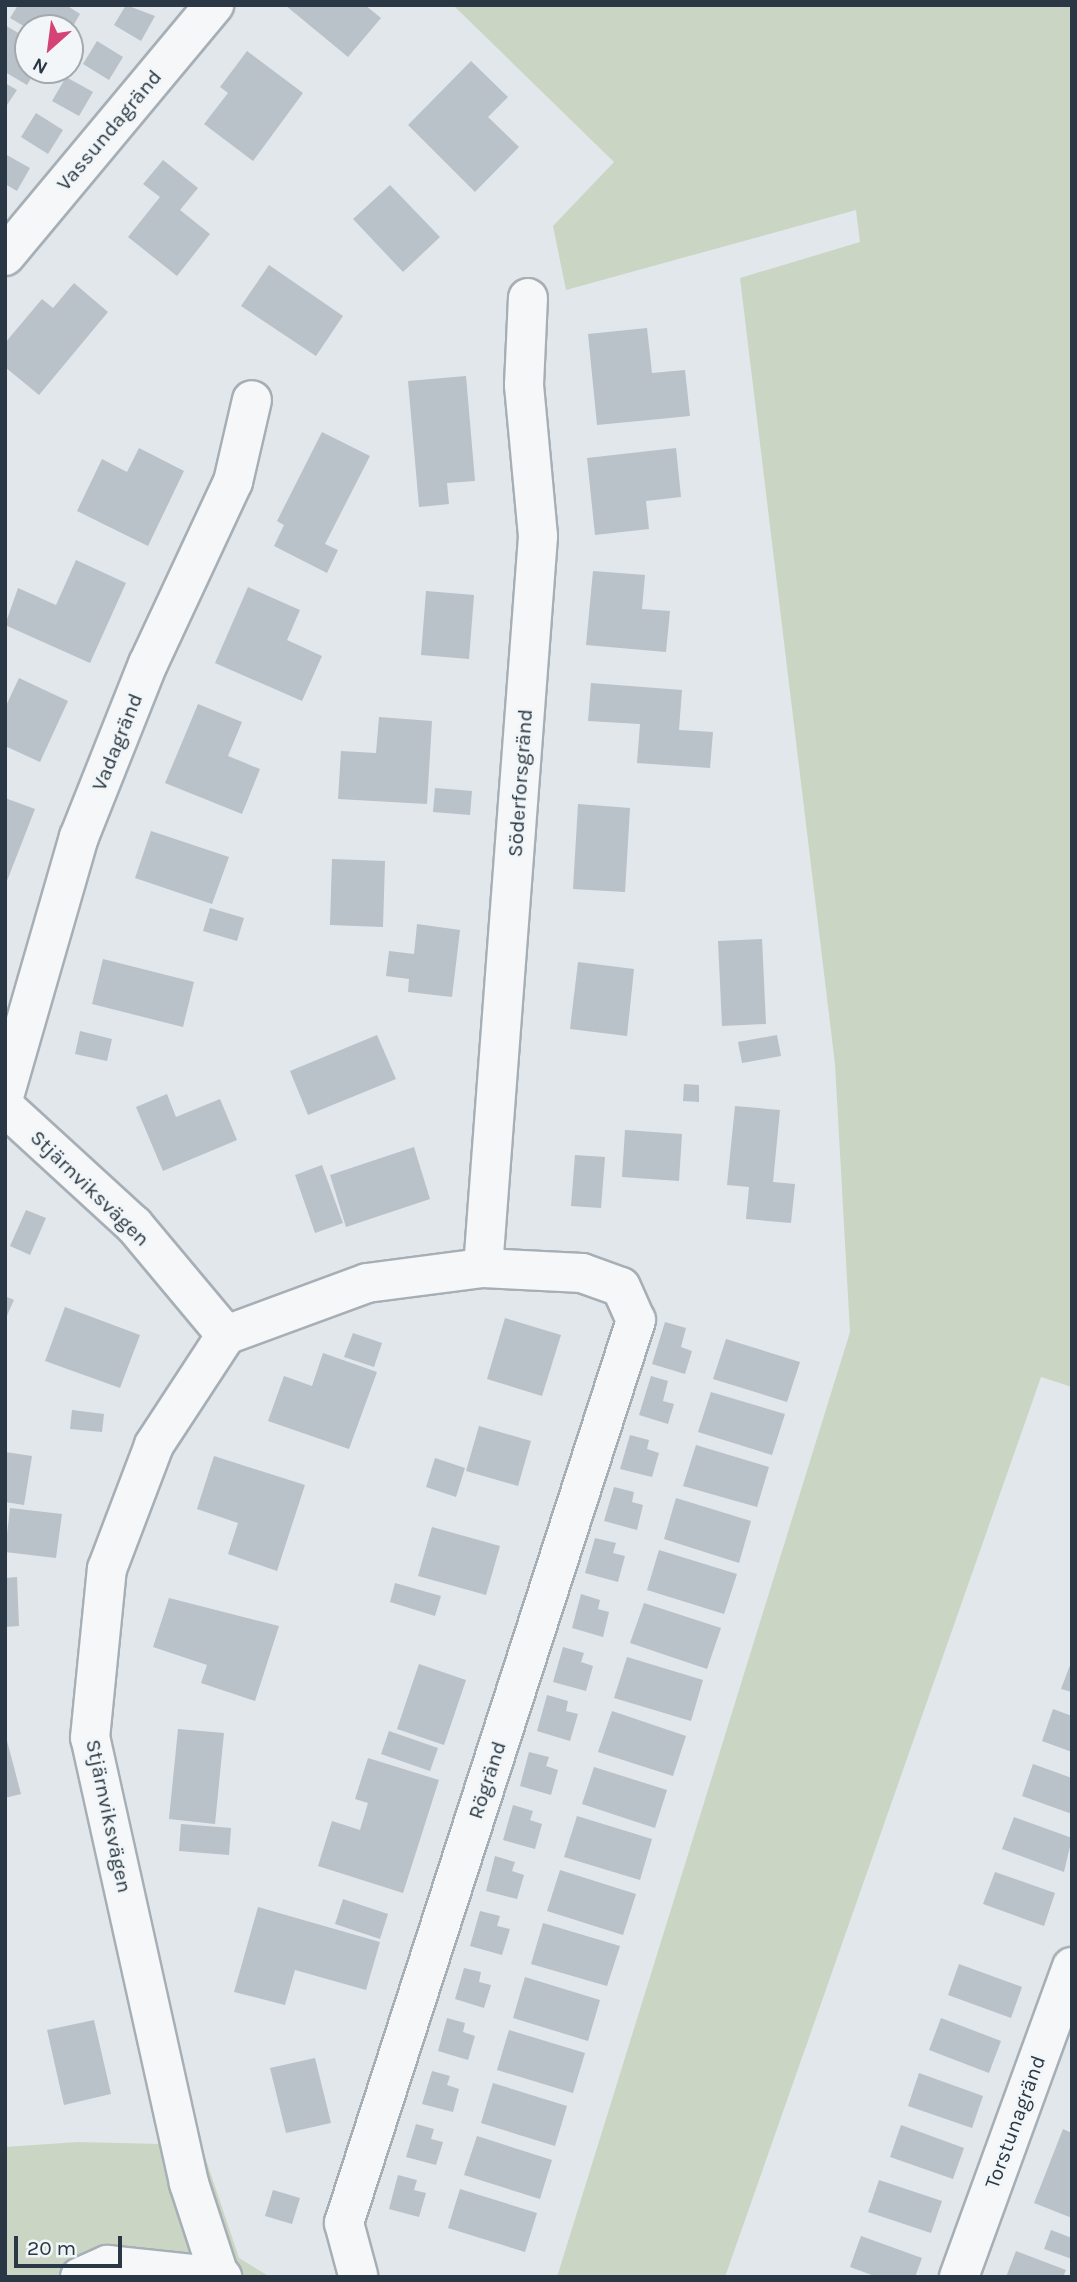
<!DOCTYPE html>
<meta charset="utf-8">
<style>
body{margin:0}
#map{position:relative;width:1077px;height:2282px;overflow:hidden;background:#e2e7eb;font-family:Karla,sans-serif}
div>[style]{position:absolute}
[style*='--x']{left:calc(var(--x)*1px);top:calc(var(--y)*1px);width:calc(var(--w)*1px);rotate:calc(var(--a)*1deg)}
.green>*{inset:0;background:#cbd5c3}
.building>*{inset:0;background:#b9c1c9}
.roads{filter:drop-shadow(2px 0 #a7afb6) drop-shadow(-2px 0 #a7afb6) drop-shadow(0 2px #a7afb6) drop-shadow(0 -2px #a7afb6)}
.minor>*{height:38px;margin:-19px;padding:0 19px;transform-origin:19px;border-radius:19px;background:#f5f7f9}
span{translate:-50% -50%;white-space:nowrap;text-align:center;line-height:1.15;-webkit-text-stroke:6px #f2f6f8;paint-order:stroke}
.street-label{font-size:21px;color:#293844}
.frame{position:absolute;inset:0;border:7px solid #293844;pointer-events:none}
.north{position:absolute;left:14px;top:14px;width:70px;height:70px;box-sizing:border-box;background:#f2f6f8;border:2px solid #a2aab0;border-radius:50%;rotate:208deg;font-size:19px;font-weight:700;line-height:28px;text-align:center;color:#293844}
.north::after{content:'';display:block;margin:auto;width:24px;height:32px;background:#d44373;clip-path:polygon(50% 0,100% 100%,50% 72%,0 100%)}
.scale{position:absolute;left:14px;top:2236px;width:108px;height:32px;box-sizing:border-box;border:4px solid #293844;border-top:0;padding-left:9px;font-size:21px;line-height:24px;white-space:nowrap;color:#293844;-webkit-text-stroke:5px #f2f6f8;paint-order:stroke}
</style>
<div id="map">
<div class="green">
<div style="clip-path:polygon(453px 5px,1072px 5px,1072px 1387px,1041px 1377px,725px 2277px,557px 2277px,850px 1332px,835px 1064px,740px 278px,860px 242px,856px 210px,566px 290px,553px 226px,614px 162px)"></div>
<div style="clip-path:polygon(78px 2142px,201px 2145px,239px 2258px,270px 2277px,5px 2277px,5px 2147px)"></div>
</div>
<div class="building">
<div style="clip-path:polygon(18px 5px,66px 5px,80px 14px,72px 28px,27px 28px,10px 18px)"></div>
<div style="clip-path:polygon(126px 5px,155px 16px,141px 41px,114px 25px)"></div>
<div style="clip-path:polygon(285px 5px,365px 5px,381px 18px,348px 57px)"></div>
<div style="clip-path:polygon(5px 25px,28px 39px,28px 70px,36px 70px,27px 85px,5px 72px)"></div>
<div style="clip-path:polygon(97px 41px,123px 57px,109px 80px,83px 64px)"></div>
<div style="clip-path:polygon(247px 51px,303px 93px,253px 161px,204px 124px,228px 93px,220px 87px)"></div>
<div style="clip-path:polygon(471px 61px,508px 97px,488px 117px,519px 147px,475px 192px,408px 125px)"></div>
<div style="clip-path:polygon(66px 77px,93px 92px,79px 116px,52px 101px)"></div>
<div style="clip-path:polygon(5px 83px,17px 90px,5px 108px)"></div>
<div style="clip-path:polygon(36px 113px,63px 130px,48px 154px,21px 137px)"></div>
<div style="clip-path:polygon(5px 154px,30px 168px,17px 191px,5px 184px)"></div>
<div style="clip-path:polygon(163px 160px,198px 188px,180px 210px,210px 234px,177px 276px,128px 237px,160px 197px,143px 184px)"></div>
<div style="clip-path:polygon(390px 185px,440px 237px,403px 272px,353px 219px)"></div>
<div style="clip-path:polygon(269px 265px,343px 316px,316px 356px,241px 306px)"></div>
<div style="clip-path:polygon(74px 283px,108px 312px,39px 395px,5px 367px,5px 343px,42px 299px,53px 308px)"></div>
<div style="clip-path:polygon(647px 328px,652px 373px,685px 370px,690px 416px,597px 425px,588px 334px)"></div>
<div style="clip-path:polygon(466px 376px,475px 481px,447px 483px,449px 504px,419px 507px,408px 381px)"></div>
<div style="clip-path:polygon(322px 432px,370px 456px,325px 544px,338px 550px,327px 573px,274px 546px,284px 525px,277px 521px)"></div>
<div style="clip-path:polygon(139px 448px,184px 471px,148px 546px,77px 511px,102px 459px,127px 472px)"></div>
<div style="clip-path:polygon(676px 448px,681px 497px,646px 501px,649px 529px,595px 535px,587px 458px)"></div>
<div style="clip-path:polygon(76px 560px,126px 583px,90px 663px,5px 625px,18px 588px,56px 605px)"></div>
<div style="clip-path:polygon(593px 571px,645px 575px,642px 609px,670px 611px,666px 652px,586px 645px)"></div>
<div style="clip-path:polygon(248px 587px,300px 610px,287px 640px,322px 656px,302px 701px,215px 663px)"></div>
<div style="clip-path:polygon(426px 591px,474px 595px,469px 659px,421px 655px)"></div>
<div style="clip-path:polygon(19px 678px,68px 701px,40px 762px,5px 746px,5px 708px)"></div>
<div style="clip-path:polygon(591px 683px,682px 690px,679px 730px,713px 732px,710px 768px,637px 763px,640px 724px,588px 721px)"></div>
<div style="clip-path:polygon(198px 704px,242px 722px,228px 756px,260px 769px,242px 814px,165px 783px)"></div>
<div style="clip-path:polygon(379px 717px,432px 721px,427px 804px,338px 799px,341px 751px,376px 753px)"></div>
<div style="clip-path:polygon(435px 788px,472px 791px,470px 815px,433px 812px)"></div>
<div style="clip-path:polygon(5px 798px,35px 809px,5px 886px)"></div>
<div style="clip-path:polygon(578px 804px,630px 808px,625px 892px,573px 889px)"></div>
<div style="clip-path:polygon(151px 831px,229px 857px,212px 904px,135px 878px)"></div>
<div style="clip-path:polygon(332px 859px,385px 861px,383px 927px,330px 925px)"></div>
<div style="clip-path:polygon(210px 908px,244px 918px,237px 941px,203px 931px)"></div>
<div style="clip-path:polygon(417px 924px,460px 930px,452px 997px,408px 992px,409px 979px,386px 976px,389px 951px,414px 954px)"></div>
<div style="clip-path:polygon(762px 939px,766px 1024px,722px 1026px,718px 941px)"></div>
<div style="clip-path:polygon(103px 959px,194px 982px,183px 1027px,92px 1004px)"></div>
<div style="clip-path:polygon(578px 962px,634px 969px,627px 1036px,570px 1029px)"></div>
<div style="clip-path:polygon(80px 1031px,112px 1039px,107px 1061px,75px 1054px)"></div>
<div style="clip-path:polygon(377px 1035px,396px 1079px,308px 1115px,290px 1071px)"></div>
<div style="clip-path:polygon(777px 1035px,781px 1056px,742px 1063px,738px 1042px)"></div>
<div style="clip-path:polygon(684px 1084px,699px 1085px,699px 1102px,683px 1101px)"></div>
<div style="clip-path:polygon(167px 1094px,176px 1117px,220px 1099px,237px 1140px,163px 1171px,136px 1107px)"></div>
<div style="clip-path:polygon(735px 1106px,780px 1110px,773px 1182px,795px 1184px,791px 1223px,746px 1219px,749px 1187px,727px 1185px)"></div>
<div style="clip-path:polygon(625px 1130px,682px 1134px,679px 1181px,622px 1177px)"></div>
<div style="clip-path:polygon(414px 1147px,430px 1199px,346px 1227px,330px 1175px)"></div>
<div style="clip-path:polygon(575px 1155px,605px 1157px,601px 1208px,571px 1206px)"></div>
<div style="clip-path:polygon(322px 1165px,343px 1223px,315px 1233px,295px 1175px)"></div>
<div style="clip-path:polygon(26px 1210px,46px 1218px,30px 1255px,10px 1246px)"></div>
<div style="clip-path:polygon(5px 1296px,14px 1300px,5px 1320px)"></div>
<div style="clip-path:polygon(65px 1307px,140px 1335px,120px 1388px,45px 1361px)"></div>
<div style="clip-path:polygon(505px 1318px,561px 1335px,542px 1396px,487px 1379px)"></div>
<div style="clip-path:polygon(665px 1322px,686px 1328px,681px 1347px,692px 1351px,685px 1374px,652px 1364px)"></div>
<div style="clip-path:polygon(353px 1333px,382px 1343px,374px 1367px,344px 1357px)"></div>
<div style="clip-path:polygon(726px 1339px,800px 1362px,787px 1402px,713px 1379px)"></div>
<div style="clip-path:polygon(323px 1353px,377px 1372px,349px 1449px,268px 1421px,284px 1376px,312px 1386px)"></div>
<div style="clip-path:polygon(651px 1376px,668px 1381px,663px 1401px,674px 1404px,668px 1424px,639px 1415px)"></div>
<div style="clip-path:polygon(711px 1392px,785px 1414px,772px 1455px,698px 1432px)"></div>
<div style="clip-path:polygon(72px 1410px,104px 1414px,102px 1432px,70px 1429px)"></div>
<div style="clip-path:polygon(479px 1426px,531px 1441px,518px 1486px,466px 1471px)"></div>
<div style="clip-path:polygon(630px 1435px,649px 1440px,647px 1449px,659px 1453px,652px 1477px,620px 1469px)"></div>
<div style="clip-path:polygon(696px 1445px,769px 1467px,757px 1507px,683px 1486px)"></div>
<div style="clip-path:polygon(5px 1452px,32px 1456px,24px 1505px,5px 1502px)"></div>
<div style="clip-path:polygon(214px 1456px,305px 1485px,277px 1571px,228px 1554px,238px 1523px,197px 1509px)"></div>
<div style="clip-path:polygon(435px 1458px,465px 1468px,456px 1497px,426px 1487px)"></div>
<div style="clip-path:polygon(614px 1487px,634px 1492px,632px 1502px,643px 1505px,637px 1530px,604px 1521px)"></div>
<div style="clip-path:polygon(676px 1498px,751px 1521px,739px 1563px,664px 1539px)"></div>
<div style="clip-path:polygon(10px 1508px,62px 1514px,56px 1558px,5px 1552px)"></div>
<div style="clip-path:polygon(432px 1527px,500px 1546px,486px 1595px,418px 1576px)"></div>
<div style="clip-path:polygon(595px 1538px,616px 1543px,613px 1553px,625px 1556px,618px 1582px,585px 1573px)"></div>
<div style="clip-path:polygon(659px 1550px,737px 1574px,724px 1614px,647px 1590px)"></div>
<div style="clip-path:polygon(17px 1577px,19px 1626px,5px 1627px,5px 1578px)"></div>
<div style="clip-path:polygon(395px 1583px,441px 1596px,435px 1616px,390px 1602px)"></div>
<div style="clip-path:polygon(581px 1594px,600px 1600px,598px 1609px,609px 1612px,603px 1637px,572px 1628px)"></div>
<div style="clip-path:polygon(169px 1598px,279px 1626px,255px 1701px,201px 1683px,207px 1665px,153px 1647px)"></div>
<div style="clip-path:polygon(644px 1603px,721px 1628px,707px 1669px,630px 1643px)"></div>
<div style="clip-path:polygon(563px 1647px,584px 1653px,581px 1662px,593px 1666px,586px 1691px,553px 1682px)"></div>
<div style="clip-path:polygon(627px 1657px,703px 1680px,691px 1721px,614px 1698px)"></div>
<div style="clip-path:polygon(1072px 1660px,1072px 1692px,1061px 1689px)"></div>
<div style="clip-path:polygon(419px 1664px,466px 1680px,444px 1745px,397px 1729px)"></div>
<div style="clip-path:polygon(547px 1695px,568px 1701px,566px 1711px,578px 1714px,570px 1741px,537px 1731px)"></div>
<div style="clip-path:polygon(1053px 1709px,1072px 1716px,1072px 1752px,1042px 1741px)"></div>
<div style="clip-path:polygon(612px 1711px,686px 1736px,673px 1776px,598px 1752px)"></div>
<div style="clip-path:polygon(178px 1729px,224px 1733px,215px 1824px,169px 1819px)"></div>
<div style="clip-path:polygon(389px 1731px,438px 1748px,430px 1771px,381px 1754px)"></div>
<div style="clip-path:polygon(5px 1733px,21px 1794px,5px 1798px)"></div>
<div style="clip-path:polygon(529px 1752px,549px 1757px,546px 1766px,558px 1770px,551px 1795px,520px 1786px)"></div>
<div style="clip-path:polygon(368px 1758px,439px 1780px,403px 1893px,318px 1866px,332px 1821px,360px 1830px,368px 1803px,355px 1799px)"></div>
<div style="clip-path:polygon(1033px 1764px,1072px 1778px,1072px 1814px,1022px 1796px)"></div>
<div style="clip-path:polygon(594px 1767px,667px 1790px,655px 1828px,582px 1804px)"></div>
<div style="clip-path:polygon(513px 1805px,533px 1811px,530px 1820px,542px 1824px,535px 1849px,503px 1840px)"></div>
<div style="clip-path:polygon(577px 1816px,652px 1839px,640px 1880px,564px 1857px)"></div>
<div style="clip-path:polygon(1014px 1817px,1072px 1838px,1064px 1872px,1002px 1849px)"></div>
<div style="clip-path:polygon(181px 1824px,231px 1828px,229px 1855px,179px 1851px)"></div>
<div style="clip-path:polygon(495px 1856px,515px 1862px,512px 1871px,524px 1875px,517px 1899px,486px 1891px)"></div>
<div style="clip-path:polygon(560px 1870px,636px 1894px,623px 1935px,547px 1911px)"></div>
<div style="clip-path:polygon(995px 1872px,1055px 1893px,1044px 1926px,983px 1904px)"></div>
<div style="clip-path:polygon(343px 1899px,388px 1914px,380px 1939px,335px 1924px)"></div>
<div style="clip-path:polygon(258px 1907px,380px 1942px,366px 1990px,295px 1970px,285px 2005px,234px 1992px)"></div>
<div style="clip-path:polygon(480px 1911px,500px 1916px,497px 1926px,510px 1929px,502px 1955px,470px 1946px)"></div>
<div style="clip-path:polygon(543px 1923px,620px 1946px,607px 1986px,531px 1964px)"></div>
<div style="clip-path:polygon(959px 1964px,1022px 1987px,1011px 2018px,948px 1995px)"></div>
<div style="clip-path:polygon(464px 1968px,481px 1972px,479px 1982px,491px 1985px,484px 2008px,455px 1999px)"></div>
<div style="clip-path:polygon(525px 1977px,600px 2000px,588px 2041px,513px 2018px)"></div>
<div style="clip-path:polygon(447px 2018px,465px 2023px,463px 2032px,475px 2036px,468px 2060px,438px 2051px)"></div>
<div style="clip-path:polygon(941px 2018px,1001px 2041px,989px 2073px,929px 2050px)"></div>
<div style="clip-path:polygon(94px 2020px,111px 2094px,64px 2105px,47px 2030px)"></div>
<div style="clip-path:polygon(509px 2030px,585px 2053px,573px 2093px,497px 2070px)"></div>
<div style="clip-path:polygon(315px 2058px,331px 2123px,286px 2133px,270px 2068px)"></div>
<div style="clip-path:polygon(432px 2071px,450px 2076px,447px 2085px,459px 2089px,453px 2112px,422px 2104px)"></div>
<div style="clip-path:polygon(919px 2073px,983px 2096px,972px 2128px,908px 2106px)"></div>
<div style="clip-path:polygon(493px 2083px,567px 2106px,555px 2146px,481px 2123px)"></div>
<div style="clip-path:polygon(416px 2124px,434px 2129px,431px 2139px,443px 2142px,436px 2165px,406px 2157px)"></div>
<div style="clip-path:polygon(901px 2125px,964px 2148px,953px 2179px,890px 2157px)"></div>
<div style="clip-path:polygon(1063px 2129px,1072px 2133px,1072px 2218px,1034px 2203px)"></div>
<div style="clip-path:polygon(477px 2136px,552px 2160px,540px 2199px,464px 2175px)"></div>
<div style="clip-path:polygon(398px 2175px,417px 2180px,414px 2190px,426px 2193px,419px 2217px,389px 2209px)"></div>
<div style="clip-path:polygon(879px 2180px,942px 2201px,931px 2233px,868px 2212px)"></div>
<div style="clip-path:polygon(460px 2189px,537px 2213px,525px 2252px,448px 2228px)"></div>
<div style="clip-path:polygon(273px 2190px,300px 2198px,292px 2224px,265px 2216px)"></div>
<div style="clip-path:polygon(1051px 2230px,1072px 2238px,1072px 2259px,1044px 2249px)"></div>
<div style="clip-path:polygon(861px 2236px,922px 2258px,915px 2277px,877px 2277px,850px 2267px)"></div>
<div style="clip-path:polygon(1016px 2251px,1066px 2270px,1063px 2277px,1006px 2277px)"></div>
</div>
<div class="roads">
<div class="minor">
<div style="--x:5;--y:256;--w:327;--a:-50.2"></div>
<div style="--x:5;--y:1093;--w:266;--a:-73.9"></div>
<div style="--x:79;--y:837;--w:186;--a:-68.3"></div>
<div style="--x:148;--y:664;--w:201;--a:-65"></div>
<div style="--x:233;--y:482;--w:84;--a:-77"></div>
<div style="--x:5;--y:1107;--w:175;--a:42.5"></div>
<div style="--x:134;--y:1225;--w:143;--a:50.1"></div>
<div style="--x:483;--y:1268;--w:734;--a:-85.7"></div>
<div style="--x:538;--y:536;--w:152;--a:-95.3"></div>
<div style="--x:524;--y:385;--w:87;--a:-87.4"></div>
<div style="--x:219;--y:2275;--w:97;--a:-108.1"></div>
<div style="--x:189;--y:2183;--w:456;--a:-102.5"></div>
<div style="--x:90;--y:1738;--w:170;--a:-84.3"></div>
<div style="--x:107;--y:1569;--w:133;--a:-69.2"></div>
<div style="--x:154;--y:1445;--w:131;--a:-56.8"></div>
<div style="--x:226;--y:1335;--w:150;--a:-20.2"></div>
<div style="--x:367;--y:1283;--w:117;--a:-7.4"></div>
<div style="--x:483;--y:1268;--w:99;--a:2.9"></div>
<div style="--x:582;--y:1273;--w:41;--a:19.7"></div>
<div style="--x:621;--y:1287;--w:36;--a:66"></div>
<div style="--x:636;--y:1320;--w:949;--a:107.92"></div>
<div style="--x:344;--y:2223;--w:54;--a:74.9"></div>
<div style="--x:80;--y:2277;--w:30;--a:-24"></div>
<div style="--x:107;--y:2265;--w:116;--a:6"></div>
<div style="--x:959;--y:2277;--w:330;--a:-70"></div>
</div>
</div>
<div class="street-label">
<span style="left:109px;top:130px;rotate:-50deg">Vassundagränd</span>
<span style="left:117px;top:742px;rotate:-68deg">Vadagränd</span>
<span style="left:520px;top:783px;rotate:-86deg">Söderforsgränd</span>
<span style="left:90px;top:1188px;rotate:44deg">Stjärnviksvägen</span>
<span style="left:487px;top:1780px;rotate:-72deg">Rögränd</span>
<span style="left:109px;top:1816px;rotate:78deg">Stjärnviksvägen</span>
<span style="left:1015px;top:2122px;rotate:-70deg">Torstunagränd</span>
</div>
<div class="frame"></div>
<div class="north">N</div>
<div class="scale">20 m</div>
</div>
